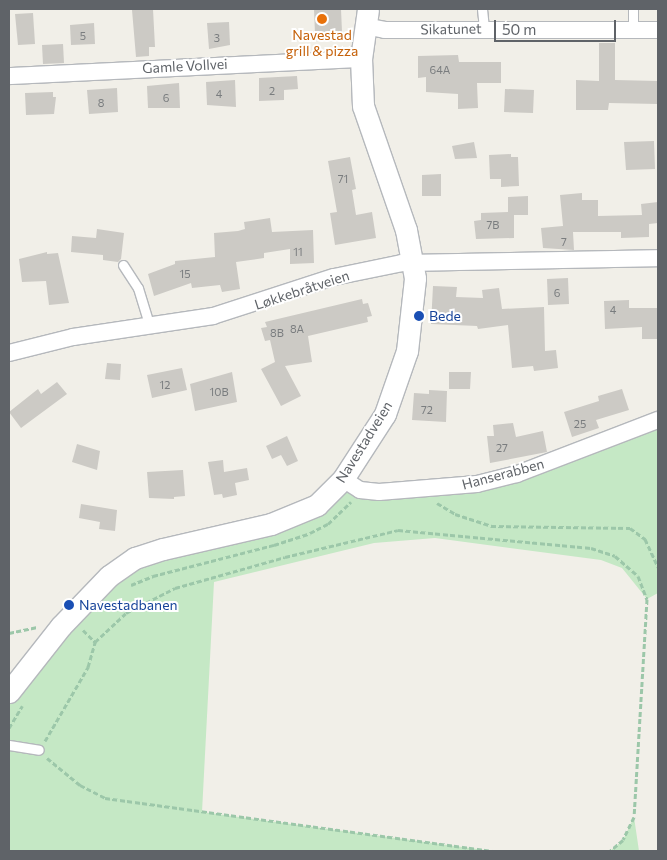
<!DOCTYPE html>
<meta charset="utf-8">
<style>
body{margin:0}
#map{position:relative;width:667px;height:860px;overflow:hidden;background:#f1efe8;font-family:Commissioner,sans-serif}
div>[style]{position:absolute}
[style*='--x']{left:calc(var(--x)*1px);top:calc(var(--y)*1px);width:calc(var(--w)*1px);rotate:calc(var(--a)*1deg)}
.green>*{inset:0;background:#c5e8c5}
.building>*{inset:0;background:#cccac5}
.path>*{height:3px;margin-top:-1.5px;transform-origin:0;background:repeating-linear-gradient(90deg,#9cc7a9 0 5px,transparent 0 7.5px)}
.roads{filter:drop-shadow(1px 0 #b5b8bc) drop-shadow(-1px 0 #b5b8bc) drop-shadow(0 1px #b5b8bc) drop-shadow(0 -1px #b5b8bc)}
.service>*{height:9px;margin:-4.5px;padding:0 4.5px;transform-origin:4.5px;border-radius:4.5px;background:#fff}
.minor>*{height:16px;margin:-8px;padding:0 8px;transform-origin:8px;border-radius:8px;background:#fff}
.tertiary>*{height:21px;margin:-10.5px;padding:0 10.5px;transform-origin:10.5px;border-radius:10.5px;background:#fff}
.dots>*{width:14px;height:14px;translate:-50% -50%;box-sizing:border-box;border:2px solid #fff;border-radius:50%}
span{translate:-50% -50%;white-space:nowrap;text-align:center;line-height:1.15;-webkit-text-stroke:4px #fff;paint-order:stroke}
.number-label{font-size:11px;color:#7a7d7f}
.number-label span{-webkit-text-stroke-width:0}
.street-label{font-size:14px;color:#5f6368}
.food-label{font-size:14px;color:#c56008}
.transit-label{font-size:14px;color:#164399}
.left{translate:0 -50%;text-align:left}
.frame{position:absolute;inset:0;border:10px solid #5f6368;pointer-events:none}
.scale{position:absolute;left:494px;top:20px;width:122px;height:22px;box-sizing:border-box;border:2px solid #5f6368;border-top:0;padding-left:6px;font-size:15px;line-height:18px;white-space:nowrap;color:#5f6368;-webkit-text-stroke:4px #fff;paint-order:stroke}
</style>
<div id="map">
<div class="green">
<div style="clip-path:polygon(658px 420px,658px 593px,647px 599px,622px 568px,601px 560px,435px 538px,374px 543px,214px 582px,202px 812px,492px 851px,9px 851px,9px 692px,109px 576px,271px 524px,332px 491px,453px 487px)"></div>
<div style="clip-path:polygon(634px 817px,639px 851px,610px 851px,623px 840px)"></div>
</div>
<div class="building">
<div style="clip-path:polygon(153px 9px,155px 47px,149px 47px,149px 56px,136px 57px,132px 10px)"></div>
<div style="clip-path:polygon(314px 9px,341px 9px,342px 32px,315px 34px)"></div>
<div style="clip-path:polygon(33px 13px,35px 44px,18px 45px,15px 14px)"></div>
<div style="clip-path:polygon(229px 22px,230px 45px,209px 49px,207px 23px)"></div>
<div style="clip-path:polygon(94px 23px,95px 44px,71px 45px,70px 25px)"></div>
<div style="clip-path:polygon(599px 43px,615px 43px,615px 80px,658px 81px,658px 104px,609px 103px,608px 110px,576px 110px,576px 80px,599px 81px)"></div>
<div style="clip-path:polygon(63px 44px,64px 63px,43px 64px,42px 45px)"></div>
<div style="clip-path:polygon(458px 55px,459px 62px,501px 62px,501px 83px,477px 83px,478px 108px,458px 109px,458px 94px,426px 92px,426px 77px,418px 78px,418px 56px)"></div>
<div style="clip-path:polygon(297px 76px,298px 89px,284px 90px,284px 100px,259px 101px,259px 78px)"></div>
<div style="clip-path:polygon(235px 80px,236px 107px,207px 105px,206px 82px)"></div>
<div style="clip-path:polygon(179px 83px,180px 108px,148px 108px,147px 86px)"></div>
<div style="clip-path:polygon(117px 88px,118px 112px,89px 114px,87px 90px)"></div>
<div style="clip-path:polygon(505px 89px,534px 90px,533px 113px,504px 112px)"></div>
<div style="clip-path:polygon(53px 92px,53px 97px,56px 97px,54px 114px,26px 115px,25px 93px)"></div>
<div style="clip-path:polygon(654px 141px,655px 169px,626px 170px,624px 142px)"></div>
<div style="clip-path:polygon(474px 142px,477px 158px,455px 159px,452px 146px)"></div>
<div style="clip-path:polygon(511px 154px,511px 157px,518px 157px,519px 186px,501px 187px,501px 179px,490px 179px,489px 155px)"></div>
<div style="clip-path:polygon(350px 157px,356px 189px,352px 190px,356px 215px,372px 212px,376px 238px,335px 245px,330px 213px,337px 212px,328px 161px)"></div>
<div style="clip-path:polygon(441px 174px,441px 196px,422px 196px,422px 175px)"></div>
<div style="clip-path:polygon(582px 193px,582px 200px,598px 200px,598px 216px,642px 215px,641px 204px,658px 202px,658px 223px,649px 224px,649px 237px,621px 238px,621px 232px,573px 232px,574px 250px,543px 248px,541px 228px,563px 226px,560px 195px)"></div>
<div style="clip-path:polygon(528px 196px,528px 215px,514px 215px,514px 238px,476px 239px,474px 221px,481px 220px,481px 213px,508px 212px,508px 197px)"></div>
<div style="clip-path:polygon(270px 218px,272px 232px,313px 230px,314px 263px,290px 264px,290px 249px,264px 253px,264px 258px,236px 262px,240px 289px,222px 292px,220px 285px,192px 288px,191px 283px,154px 296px,148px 274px,175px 264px,175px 261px,215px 257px,214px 233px,238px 231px,245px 229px,244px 222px)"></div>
<div style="clip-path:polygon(97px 229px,124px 233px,121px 259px,118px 262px,103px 260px,103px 255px,71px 252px,72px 236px,96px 238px)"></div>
<div style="clip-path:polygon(47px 252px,47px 254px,58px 253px,69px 303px,49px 305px,46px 281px,22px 282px,19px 259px)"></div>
<div style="clip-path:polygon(568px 278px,569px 304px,548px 305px,547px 279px)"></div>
<div style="clip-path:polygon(433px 286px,457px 287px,456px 297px,483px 298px,482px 290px,499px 288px,502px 309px,544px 307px,545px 351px,556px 350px,558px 368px,534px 371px,533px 366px,512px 368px,508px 325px,478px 329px,477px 326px,431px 324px)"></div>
<div style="clip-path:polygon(362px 299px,363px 304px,368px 303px,372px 316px,367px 317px,368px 322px,308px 336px,312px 362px,285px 366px,301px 396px,281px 406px,261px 369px,275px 362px,270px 340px,265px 341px,261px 328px,267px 327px,265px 322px)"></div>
<div style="clip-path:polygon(629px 300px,629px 308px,658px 308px,658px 339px,642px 339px,642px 327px,605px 329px,604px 301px)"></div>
<div style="clip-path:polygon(107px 363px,121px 364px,120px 380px,105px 379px)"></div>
<div style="clip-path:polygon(182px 368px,187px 390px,152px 398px,147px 375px)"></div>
<div style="clip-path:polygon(232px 372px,237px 402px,195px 411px,190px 384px)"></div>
<div style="clip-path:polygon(449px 372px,471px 372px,470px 389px,449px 389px)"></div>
<div style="clip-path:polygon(57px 382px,67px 394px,21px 428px,9px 412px,38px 389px,41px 394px)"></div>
<div style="clip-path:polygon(622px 389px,629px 410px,596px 420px,599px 428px,572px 437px,564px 412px,599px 401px,598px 396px)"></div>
<div style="clip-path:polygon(429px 390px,447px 391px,446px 422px,412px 420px,414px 393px,429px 394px)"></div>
<div style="clip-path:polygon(513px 423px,516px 437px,543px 431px,547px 452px,490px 463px,487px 436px,494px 436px,493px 425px)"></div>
<div style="clip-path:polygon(287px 436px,298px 461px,287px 466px,281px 455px,272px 459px,266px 446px)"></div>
<div style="clip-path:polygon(77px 444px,100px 451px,97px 470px,72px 462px)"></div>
<div style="clip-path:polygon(223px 460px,224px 472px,247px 468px,249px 480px,235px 483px,237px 495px,223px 498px,222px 494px,214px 495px,208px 462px)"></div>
<div style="clip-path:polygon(183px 470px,185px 496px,174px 497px,174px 499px,149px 498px,147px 472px)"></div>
<div style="clip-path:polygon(81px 504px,117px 510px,115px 531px,99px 529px,100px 522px,79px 518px)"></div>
</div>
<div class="path">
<div style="--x:437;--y:503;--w:21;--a:31"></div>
<div style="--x:455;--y:514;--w:38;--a:18"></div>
<div style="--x:491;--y:526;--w:139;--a:0.8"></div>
<div style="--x:630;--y:528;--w:19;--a:36"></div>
<div style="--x:645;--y:539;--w:31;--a:65"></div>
<div style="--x:131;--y:585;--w:24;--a:-22"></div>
<div style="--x:153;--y:576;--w:125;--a:-14.4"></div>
<div style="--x:274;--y:545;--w:38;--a:-18"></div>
<div style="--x:310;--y:533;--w:20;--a:-27"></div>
<div style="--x:328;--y:524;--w:32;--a:-44"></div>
<div style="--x:83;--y:630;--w:17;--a:45"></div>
<div style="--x:9;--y:633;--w:29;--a:-12"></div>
<div style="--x:9;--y:728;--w:26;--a:-59"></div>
<div style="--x:45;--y:741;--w:86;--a:-59.8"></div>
<div style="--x:88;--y:667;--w:26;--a:-74"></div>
<div style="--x:95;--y:642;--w:42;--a:-43.1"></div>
<div style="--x:126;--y:613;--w:55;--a:-27"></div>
<div style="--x:175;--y:588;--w:114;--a:-15.7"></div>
<div style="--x:285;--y:557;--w:116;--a:-13.4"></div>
<div style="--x:398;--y:530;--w:194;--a:5.3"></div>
<div style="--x:591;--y:548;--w:25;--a:18"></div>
<div style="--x:615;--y:556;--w:30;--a:41"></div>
<div style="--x:638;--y:576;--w:25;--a:69"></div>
<div style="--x:647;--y:599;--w:218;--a:93.4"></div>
<div style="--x:634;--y:817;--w:25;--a:116"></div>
<div style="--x:623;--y:840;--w:17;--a:140"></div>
<div style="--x:47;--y:758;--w:43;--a:39.3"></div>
<div style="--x:80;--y:785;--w:28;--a:27"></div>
<div style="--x:105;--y:798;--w:391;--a:7.8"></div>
</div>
<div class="roads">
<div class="service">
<div style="--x:482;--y:9;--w:20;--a:84"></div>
<div style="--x:633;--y:29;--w:20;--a:-90"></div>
<div style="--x:123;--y:265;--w:27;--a:57"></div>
<div style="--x:138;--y:288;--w:39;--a:73"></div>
<div style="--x:9;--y:745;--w:30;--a:9"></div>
</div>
<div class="minor">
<div style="--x:365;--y:26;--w:20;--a:11"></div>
<div style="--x:385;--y:30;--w:273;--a:0"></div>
<div style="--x:9;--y:76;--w:352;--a:-2.8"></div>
<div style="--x:9;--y:353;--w:66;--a:-14"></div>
<div style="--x:73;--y:337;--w:142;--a:-8.5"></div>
<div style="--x:213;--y:316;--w:127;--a:-17.9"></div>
<div style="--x:334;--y:277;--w:69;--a:-11.6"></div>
<div style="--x:402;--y:263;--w:256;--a:-1.1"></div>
<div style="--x:343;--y:479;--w:20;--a:33"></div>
<div style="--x:360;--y:490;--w:19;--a:6"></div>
<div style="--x:379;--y:492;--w:98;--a:-4.7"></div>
<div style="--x:477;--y:484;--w:41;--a:-14"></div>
<div style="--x:517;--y:474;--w:151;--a:-21"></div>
</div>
<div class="tertiary">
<div style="--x:9;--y:692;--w:84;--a:-51.8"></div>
<div style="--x:61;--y:626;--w:69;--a:-46.2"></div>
<div style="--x:109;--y:576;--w:32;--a:-35"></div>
<div style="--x:135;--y:558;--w:29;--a:-18"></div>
<div style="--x:163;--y:549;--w:111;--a:-13"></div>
<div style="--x:271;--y:524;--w:50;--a:-22.4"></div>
<div style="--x:317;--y:505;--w:37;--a:-45"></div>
<div style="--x:343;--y:479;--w:77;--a:-57.1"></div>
<div style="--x:385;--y:414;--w:67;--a:-70.8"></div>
<div style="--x:407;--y:351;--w:73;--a:-83.7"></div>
<div style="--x:415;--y:278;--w:49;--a:-100.6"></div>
<div style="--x:406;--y:230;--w:131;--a:-109.1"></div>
<div style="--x:363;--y:106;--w:47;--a:-92.4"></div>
<div style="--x:361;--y:59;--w:50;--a:-82"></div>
</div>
</div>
<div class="dots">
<div style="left:322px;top:19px;background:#e8710a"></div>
<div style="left:419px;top:316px;background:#1a4fb4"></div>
<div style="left:69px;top:605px;background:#1a4fb4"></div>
</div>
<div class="number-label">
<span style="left:83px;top:36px">5</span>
<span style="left:217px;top:38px">3</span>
<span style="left:440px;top:70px">64A</span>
<span style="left:272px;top:91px">2</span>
<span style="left:219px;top:94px">4</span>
<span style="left:166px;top:98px">6</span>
<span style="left:101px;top:103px">8</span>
<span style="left:343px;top:179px">71</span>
<span style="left:493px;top:225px">7B</span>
<span style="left:564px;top:242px">7</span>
<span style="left:298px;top:252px">11</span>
<span style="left:185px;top:274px">15</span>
<span style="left:557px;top:293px">6</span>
<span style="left:613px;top:310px">4</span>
<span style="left:297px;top:329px">8A</span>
<span style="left:277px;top:333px">8B</span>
<span style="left:165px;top:385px">12</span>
<span style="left:219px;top:392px">10B</span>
<span style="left:427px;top:410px">72</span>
<span style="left:580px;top:424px">25</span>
<span style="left:502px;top:448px">27</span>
</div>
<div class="street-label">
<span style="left:451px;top:29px;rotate:-1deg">Sikatunet</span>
<span style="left:185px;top:66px;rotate:-3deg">Gamle Vollvei</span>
<span style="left:302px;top:290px;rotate:-18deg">Løkkebråtveien</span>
<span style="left:364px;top:442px;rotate:-58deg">Navestadveien</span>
<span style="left:503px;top:474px;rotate:-15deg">Hanserabben</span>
</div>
<div class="food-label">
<span style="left:322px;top:43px">Navestad<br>grill &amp; pizza</span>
</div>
<div class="transit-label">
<span class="left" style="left:429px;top:316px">Bede</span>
<span class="left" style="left:79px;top:605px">Navestadbanen</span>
</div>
<div class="frame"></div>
<div class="scale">50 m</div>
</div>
